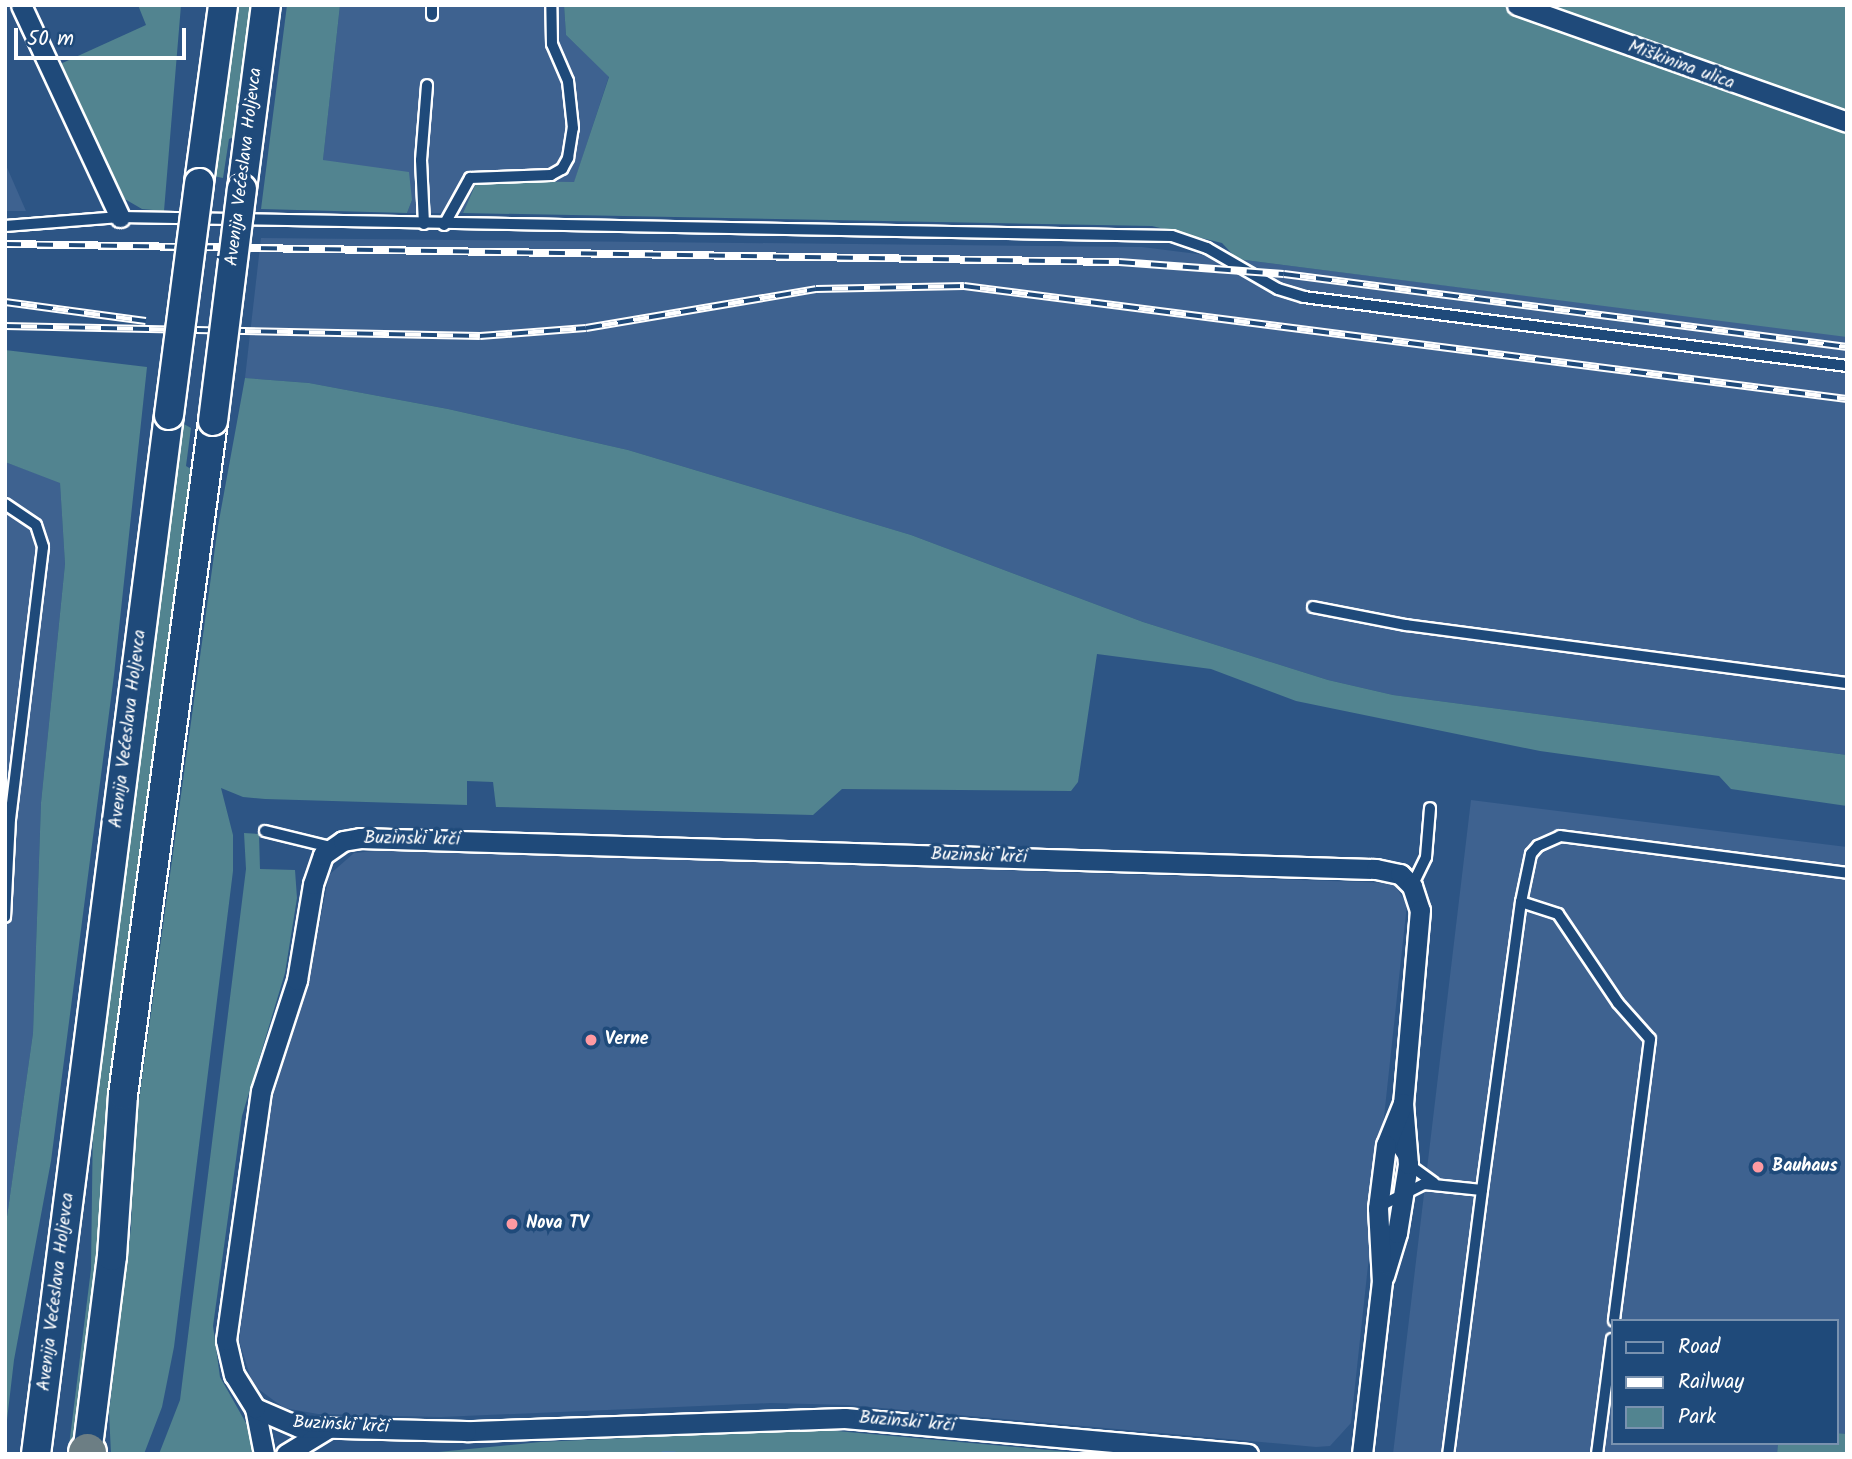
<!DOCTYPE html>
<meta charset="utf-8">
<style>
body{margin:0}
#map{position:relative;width:1852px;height:1459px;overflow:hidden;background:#2d5585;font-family:Kalam,sans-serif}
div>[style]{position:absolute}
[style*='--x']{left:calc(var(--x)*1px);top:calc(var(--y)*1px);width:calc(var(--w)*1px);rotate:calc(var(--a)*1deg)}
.built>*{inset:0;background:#3e6290}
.green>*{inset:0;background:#528490}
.stream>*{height:7px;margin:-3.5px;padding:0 3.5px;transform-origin:3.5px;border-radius:3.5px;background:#5180a7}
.roads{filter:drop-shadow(2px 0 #fff) drop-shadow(-2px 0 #fff) drop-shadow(0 2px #fff) drop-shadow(0 -2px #fff)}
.service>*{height:10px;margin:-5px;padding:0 5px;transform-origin:5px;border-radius:5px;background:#1f4a7a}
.minor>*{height:19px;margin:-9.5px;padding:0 9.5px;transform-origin:9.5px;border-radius:9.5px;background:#1f4a7a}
.secondary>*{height:28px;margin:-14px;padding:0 14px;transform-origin:14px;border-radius:14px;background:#1f4a7a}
.motorway>*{height:37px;margin:-18.5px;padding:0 18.5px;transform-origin:18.5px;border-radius:18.5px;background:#6c7e84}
.rail>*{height:8px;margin-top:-4px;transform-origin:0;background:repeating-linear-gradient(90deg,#1f4a7a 0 16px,#fff 0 32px);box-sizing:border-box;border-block:2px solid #fff}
.bridges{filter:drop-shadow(2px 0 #fff) drop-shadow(-2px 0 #fff) drop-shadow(0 2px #fff) drop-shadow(0 -2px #fff)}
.secondary-bridge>*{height:28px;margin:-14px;padding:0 14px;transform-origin:14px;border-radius:14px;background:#1f4a7a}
.dots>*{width:19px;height:19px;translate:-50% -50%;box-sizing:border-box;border:4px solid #1f4a7a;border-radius:50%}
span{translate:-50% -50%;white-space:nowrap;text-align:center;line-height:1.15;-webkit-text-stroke:7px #1f4a7a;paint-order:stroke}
.street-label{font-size:18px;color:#fff}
.poi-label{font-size:18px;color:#fff;font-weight:700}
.left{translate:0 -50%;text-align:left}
.frame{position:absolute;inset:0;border:7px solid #fff;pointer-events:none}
.legend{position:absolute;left:1611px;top:1319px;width:228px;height:126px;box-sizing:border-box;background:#1f4a7a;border:2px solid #7992af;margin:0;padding:9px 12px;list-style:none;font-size:21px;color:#fff}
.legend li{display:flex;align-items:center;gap:14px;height:35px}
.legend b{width:35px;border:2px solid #7992af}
.scale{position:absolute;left:14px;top:28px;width:172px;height:32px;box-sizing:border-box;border:4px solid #fff;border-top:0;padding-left:9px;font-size:21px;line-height:24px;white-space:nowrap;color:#fff;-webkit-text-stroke:5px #1f4a7a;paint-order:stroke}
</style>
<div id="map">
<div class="built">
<div style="clip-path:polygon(340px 5px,564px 5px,566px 35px,609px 76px,574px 183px,477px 181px,463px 213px,407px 213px,412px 200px,323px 160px)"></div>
<div style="clip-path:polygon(5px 163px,26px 211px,5px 211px)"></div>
<div style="clip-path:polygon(261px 238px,1142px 247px,1847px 336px,1847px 755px,1393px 695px,1328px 680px,1143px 622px,911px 535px,628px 450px,448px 409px,309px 383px,245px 378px)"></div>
<div style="clip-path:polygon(5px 462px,60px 482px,65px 564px,41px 803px,33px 1033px,5px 1231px)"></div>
<div style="clip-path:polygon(1471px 800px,1847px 847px,1847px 1434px,1836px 1433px,1836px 1321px,1612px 1321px,1612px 1443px,1778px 1443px,1777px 1454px,1393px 1454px)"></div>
<div style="clip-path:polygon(385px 850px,1393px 883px,1407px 904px,1351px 1423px,1330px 1446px,1316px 1447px,848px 1405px,771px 1403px,441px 1417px,318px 1414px,284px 1408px,253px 1385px,239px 1341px,266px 1120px,310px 972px,329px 875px,354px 853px)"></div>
</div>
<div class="green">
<div style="clip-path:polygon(138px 5px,181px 5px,164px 211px,142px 209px,123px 198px,58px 65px,146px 25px)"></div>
<div style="clip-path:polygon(235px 5px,253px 5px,236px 136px,229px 139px,223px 178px,213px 176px)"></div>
<div style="clip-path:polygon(287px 5px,340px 5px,323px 160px,409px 172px,412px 200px,407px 213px,261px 209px)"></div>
<div style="clip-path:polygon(564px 5px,1847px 5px,1847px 337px,1237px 259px,1222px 243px,1152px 226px,463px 213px,477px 181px,574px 182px,609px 77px,566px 35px)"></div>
<div style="clip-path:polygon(5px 350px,147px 367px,114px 675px,51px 1161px,14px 1360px,5px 1437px,5px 1231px,33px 1033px,41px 803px,65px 564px,60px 483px,5px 462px)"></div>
<div style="clip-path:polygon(245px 378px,309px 383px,448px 409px,628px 450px,911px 535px,1143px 622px,1328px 680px,1393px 695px,1847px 755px,1847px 806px,1731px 789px,1719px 776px,1540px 751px,1296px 701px,1211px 669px,1097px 654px,1078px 782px,1071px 791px,842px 789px,813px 815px,496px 807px,493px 782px,467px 781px,467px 805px,265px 799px,243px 797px,221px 788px,233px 835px,233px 871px,174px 1347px,162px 1407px,144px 1454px,111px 1454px,109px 1412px,131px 1227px,135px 1129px,218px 526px)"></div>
<div style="clip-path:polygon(182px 423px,191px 428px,186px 466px,191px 469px,106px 1119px,99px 1263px,74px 1454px,68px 1454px,91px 1269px,93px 1117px)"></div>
<div style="clip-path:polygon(244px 833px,259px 834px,260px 869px,295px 870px,297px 898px,285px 973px,242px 1116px,213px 1326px,220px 1377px,246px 1423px,254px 1454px,159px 1454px,180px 1400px,246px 869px)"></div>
<div style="clip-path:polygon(815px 1429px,1093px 1454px,418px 1454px,540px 1442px)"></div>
<div style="clip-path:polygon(1836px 1433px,1847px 1434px,1847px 1454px,1777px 1454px,1778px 1443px,1836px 1443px)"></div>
</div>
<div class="stream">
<div style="--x:663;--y:1454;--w:10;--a:0"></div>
</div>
<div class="roads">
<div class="service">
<div style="--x:432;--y:15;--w:10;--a:-90"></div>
<div style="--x:424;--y:224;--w:64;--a:-92.7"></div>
<div style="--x:421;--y:160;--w:75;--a:-85.4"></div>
<div style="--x:444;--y:225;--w:54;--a:-61"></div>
<div style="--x:470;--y:178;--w:81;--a:-2.1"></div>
<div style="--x:551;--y:175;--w:13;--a:-29"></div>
<div style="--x:562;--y:169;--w:13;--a:-61"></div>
<div style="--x:568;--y:158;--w:30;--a:-81"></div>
<div style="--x:573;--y:128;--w:47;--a:-96.1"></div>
<div style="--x:568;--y:81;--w:40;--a:-113.4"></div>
<div style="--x:552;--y:44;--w:39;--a:-91"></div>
<div style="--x:5;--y:226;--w:115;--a:-4.5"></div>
<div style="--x:120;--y:217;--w:1052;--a:1.03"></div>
<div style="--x:1172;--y:236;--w:37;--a:19"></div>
<div style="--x:1207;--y:248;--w:82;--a:30"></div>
<div style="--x:1278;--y:289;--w:27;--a:17"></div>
<div style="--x:1304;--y:297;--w:547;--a:7.24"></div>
<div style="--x:5;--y:504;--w:37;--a:34"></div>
<div style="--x:36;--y:525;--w:23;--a:72"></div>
<div style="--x:43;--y:547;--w:274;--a:96.9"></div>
<div style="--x:10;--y:819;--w:98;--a:92.9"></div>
<div style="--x:1313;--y:607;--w:95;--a:11"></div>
<div style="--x:1406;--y:625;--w:445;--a:7.5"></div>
<div style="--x:265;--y:831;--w:67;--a:13.8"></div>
<div style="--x:1412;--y:886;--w:32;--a:-64"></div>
<div style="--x:1426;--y:857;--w:49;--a:-85.3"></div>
<div style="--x:1521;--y:902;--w:39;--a:18"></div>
<div style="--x:1558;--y:914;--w:107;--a:56"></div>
<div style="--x:1618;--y:1003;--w:48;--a:48.4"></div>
<div style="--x:1650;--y:1039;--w:284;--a:97.3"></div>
<div style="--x:1392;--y:1139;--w:30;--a:57"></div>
<div style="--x:1408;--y:1164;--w:32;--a:36"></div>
<div style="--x:1482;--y:1190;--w:291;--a:-82.3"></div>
<div style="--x:1521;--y:902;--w:49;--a:-78.2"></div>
<div style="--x:1531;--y:854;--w:11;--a:-49"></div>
<div style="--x:1538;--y:846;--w:24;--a:-24"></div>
<div style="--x:1560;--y:836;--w:289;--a:7.3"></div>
<div style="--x:1380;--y:1206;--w:49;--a:-26.6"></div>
<div style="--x:1424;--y:1184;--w:58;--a:5.9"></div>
<div style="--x:1482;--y:1190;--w:266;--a:97.3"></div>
<div style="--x:1597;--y:1454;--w:116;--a:-82.6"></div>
</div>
<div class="minor">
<div style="--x:21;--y:5;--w:234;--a:65"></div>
<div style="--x:1517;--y:5;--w:350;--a:19.5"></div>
<div style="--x:1384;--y:1276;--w:45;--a:-73.2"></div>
<div style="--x:1397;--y:1233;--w:70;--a:-80.9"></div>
<div style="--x:1408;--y:1164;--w:61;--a:-94.7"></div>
<div style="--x:255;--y:1408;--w:47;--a:78.9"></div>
<div style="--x:286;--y:1454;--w:48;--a:-31.4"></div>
<div style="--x:1248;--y:1454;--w:405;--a:-174.9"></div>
<div style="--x:845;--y:1418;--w:379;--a:178"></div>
<div style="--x:466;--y:1431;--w:167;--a:-178.6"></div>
<div style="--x:299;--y:1427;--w:48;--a:-156.6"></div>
<div style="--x:255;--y:1408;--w:39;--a:-122"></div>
<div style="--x:234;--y:1375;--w:36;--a:-103"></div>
<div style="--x:226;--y:1340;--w:251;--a:-82"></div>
<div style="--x:261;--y:1091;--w:117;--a:-72"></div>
<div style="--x:297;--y:980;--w:97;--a:-80.5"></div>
<div style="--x:313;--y:884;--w:31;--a:-71"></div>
<div style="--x:323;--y:855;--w:24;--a:-35"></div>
<div style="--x:343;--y:841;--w:17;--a:-10"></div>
<div style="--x:360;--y:838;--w:1016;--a:1.75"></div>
<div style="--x:1376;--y:869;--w:25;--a:12"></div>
<div style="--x:1400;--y:874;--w:17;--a:45"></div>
<div style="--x:1412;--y:886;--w:25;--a:72"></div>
<div style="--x:1420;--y:910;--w:194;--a:95"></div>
<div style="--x:1403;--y:1103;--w:45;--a:112"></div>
<div style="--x:1386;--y:1145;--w:64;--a:97.2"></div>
<div style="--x:1378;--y:1208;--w:73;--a:86.9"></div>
<div style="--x:1382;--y:1281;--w:174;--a:96.6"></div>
</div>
<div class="secondary">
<div style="--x:199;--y:183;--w:180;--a:-82.3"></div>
<div style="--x:242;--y:189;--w:186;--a:-82.6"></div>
<div style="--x:36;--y:1454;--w:1047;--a:-82.71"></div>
<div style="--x:87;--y:1454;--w:200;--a:-82.8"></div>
<div style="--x:112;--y:1256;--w:161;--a:-86.1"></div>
<div style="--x:123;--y:1095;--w:680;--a:-82.39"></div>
</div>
<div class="motorway">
<div style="--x:87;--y:1452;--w:2;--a:90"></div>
</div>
</div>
<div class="rail">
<div style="--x:5;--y:244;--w:1114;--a:0.93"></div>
<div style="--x:1119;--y:262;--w:165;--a:4.2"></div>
<div style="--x:1284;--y:274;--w:568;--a:7.39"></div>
<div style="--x:5;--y:302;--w:142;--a:7.7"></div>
<div style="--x:5;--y:326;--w:475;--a:1.2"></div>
<div style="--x:480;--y:336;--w:106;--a:-4.3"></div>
<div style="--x:586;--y:328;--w:233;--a:-9.6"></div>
<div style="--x:816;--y:289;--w:148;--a:-1.2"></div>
<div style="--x:964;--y:286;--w:890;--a:7.29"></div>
</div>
<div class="bridges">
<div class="secondary-bridge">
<div style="--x:169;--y:415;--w:234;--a:-82.6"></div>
<div style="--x:213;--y:421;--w:234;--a:-82.9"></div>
</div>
</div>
<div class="dots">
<div style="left:591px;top:1040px;background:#ff9aa2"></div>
<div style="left:1758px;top:1167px;background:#ff9aa2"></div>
<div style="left:512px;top:1224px;background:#ff9aa2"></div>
</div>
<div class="street-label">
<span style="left:1681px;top:66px;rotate:20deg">Miškinina ulica</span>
<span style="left:245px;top:167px;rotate:-83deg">Avenija Većeslava Holjevca</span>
<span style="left:129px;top:729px;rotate:-83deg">Avenija Većeslava Holjevca</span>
<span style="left:412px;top:840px;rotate:1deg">Buzinski krči</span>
<span style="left:979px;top:857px;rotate:2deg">Buzinski krči</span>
<span style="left:57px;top:1292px;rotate:-83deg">Avenija Većeslava Holjevca</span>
<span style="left:907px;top:1423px;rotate:5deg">Buzinski krči</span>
<span style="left:341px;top:1426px;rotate:3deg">Buzinski krči</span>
</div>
<div class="poi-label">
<span class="left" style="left:605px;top:1040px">Verne</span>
<span class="left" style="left:1772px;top:1167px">Bauhaus</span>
<span class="left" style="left:526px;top:1224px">Nova TV</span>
</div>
<div class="frame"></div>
<ul class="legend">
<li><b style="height:9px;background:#1f4a7a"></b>Road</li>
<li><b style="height:9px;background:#fff"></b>Railway</li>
<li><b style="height:19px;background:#528490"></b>Park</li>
</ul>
<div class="scale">50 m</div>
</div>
